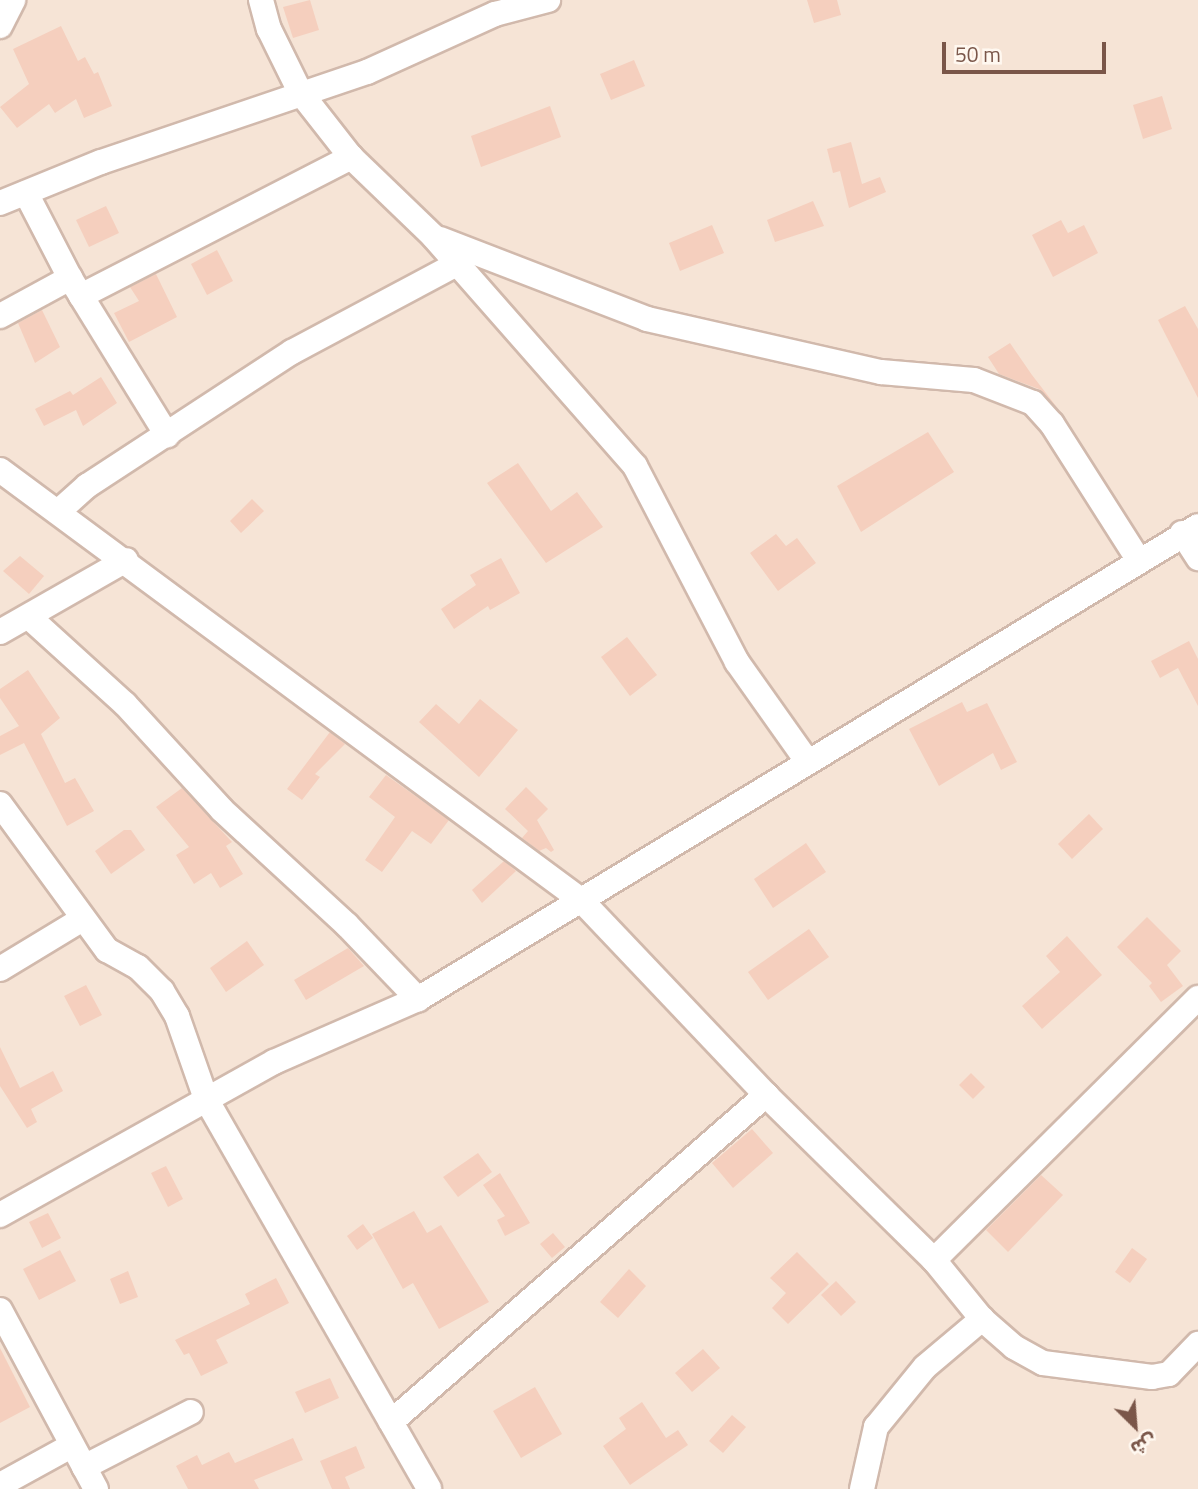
<!DOCTYPE html>
<meta charset="utf-8">
<style>
body{margin:0}
#map{position:relative;width:1198px;height:1489px;overflow:hidden;background:#fef3e8;font-family:"Titillium Web","Noto Sans Arabic",sans-serif}
div>[style]{position:absolute}
[style*='--x']{left:calc(var(--x)*1px);top:calc(var(--y)*1px);width:calc(var(--w)*1px);rotate:calc(var(--a)*1deg)}
.residential>*{inset:0;background:#f6e4d6}
.building>*{inset:0;background:#f5cfbe}
.roads{filter:drop-shadow(2px 0 #d1b9ac) drop-shadow(-2px 0 #d1b9ac) drop-shadow(0 2px #d1b9ac) drop-shadow(0 -2px #d1b9ac)}
.minor>*{height:24px;margin:-12px;padding:0 12px;transform-origin:12px;border-radius:12px;background:#fff}
span{translate:-50% -50%;white-space:nowrap;text-align:center;line-height:1.15;-webkit-text-stroke:6px #fff8f0;paint-order:stroke}
.north{position:absolute;left:1100px;top:1391px;width:70px;height:70px;-webkit-text-stroke:5px #fff8f0;paint-order:stroke;rotate:155deg;font-size:19px;font-weight:700;line-height:28px;text-align:center;color:#7a5649}
.north::after{content:'';display:block;margin:auto;width:24px;height:32px;background:#7a5649;clip-path:polygon(50% 0,100% 100%,50% 72%,0 100%)}
.scale{position:absolute;left:942px;top:42px;width:164px;height:32px;box-sizing:border-box;border:4px solid #7a5649;border-top:0;padding-left:9px;font-size:21px;line-height:24px;white-space:nowrap;color:#7a5649;-webkit-text-stroke:5px #fff8f0;paint-order:stroke}
</style>
<div id="map">
<div class="residential">
<div style="clip-path:polygon(0 0,1198px 0,1198px 1489px,0 1489px)"></div>
</div>
<div class="building">
<div style="clip-path:polygon(310px 0,319px 30px,293px 38px,283px 7px)"></div>
<div style="clip-path:polygon(807px 0,837px 0,841px 15px,814px 23px)"></div>
<div style="clip-path:polygon(61px 26px,78px 61px,85px 57px,94px 74px,98px 72px,112px 106px,84px 118px,76px 99px,55px 113px,49px 104px,17px 128px,0 107px,29px 84px,13px 49px)"></div>
<div style="clip-path:polygon(634px 60px,645px 86px,611px 100px,600px 74px)"></div>
<div style="clip-path:polygon(1162px 96px,1172px 129px,1143px 139px,1133px 105px)"></div>
<div style="clip-path:polygon(550px 106px,561px 137px,481px 167px,471px 136px)"></div>
<div style="clip-path:polygon(851px 142px,862px 184px,880px 177px,886px 192px,849px 208px,840px 171px,833px 173px,827px 149px)"></div>
<div style="clip-path:polygon(813px 201px,824px 226px,775px 242px,767px 220px)"></div>
<div style="clip-path:polygon(106px 206px,119px 233px,89px 247px,76px 220px)"></div>
<div style="clip-path:polygon(1061px 220px,1068px 233px,1084px 225px,1098px 253px,1053px 277px,1032px 235px)"></div>
<div style="clip-path:polygon(712px 225px,724px 253px,680px 271px,669px 243px)"></div>
<div style="clip-path:polygon(217px 250px,233px 281px,207px 295px,191px 264px)"></div>
<div style="clip-path:polygon(156px 274px,177px 317px,129px 342px,114px 313px,139px 301px,130px 287px)"></div>
<div style="clip-path:polygon(1185px 306px,1198px 329px,1198px 398px,1158px 320px)"></div>
<div style="clip-path:polygon(42px 310px,60px 347px,35px 363px,18px 323px)"></div>
<div style="clip-path:polygon(1010px 343px,1032px 375px,1059px 410px,1039px 389px,999px 374px,988px 357px)"></div>
<div style="clip-path:polygon(101px 377px,117px 403px,83px 426px,76px 410px,44px 426px,35px 409px,70px 391px,73px 395px)"></div>
<div style="clip-path:polygon(928px 432px,954px 472px,861px 532px,837px 486px)"></div>
<div style="clip-path:polygon(518px 463px,551px 511px,577px 492px,603px 527px,546px 563px,487px 483px)"></div>
<div style="clip-path:polygon(252px 499px,264px 511px,241px 533px,230px 521px)"></div>
<div style="clip-path:polygon(776px 534px,786px 546px,797px 538px,816px 563px,778px 591px,750px 553px)"></div>
<div style="clip-path:polygon(20px 556px,44px 576px,29px 594px,3px 571px)"></div>
<div style="clip-path:polygon(501px 558px,520px 593px,490px 610px,488px 606px,454px 629px,441px 609px,476px 585px,470px 575px)"></div>
<div style="clip-path:polygon(627px 637px,657px 675px,630px 696px,601px 657px)"></div>
<div style="clip-path:polygon(1189px 641px,1198px 659px,1198px 706px,1178px 668px,1160px 678px,1151px 661px)"></div>
<div style="clip-path:polygon(28px 670px,60px 718px,41px 734px,65px 783px,75px 778px,94px 811px,67px 826px,24px 743px,0 755px,0 736px,19px 726px,0 698px,0 689px)"></div>
<div style="clip-path:polygon(480px 699px,518px 730px,479px 777px,419px 722px,436px 704px,459px 724px)"></div>
<div style="clip-path:polygon(962px 702px,967px 712px,987px 703px,1017px 762px,1001px 770px,993px 753px,939px 786px,909px 729px)"></div>
<div style="clip-path:polygon(330px 732px,345px 744px,315px 774px,320px 777px,302px 800px,287px 789px)"></div>
<div style="clip-path:polygon(386px 775px,449px 820px,431px 844px,412px 831px,382px 872px,365px 860px,395px 817px,369px 797px)"></div>
<div style="clip-path:polygon(526px 787px,548px 809px,537px 820px,554px 850px,551px 852px,546px 848px,539px 851px,522px 838px,528px 831px,505px 809px)"></div>
<div style="clip-path:polygon(182px 788px,232px 842px,226px 846px,243px 874px,220px 888px,211px 873px,194px 884px,176px 855px,189px 847px,156px 807px)"></div>
<div style="clip-path:polygon(1089px 814px,1103px 829px,1072px 859px,1058px 844px)"></div>
<div style="clip-path:polygon(124px 830px,131px 830px,145px 850px,111px 874px,95px 851px)"></div>
<div style="clip-path:polygon(806px 843px,826px 872px,773px 908px,754px 879px)"></div>
<div style="clip-path:polygon(504px 861px,516px 871px,482px 903px,472px 890px)"></div>
<div style="clip-path:polygon(1147px 917px,1181px 951px,1167px 965px,1183px 986px,1161px 1002px,1149px 986px,1152px 983px,1117px 947px)"></div>
<div style="clip-path:polygon(809px 929px,829px 957px,768px 1000px,748px 972px)"></div>
<div style="clip-path:polygon(1067px 936px,1102px 975px,1042px 1029px,1022px 1006px,1060px 972px,1046px 956px)"></div>
<div style="clip-path:polygon(247px 941px,264px 965px,226px 992px,210px 968px)"></div>
<div style="clip-path:polygon(348px 948px,364px 966px,306px 1000px,294px 980px)"></div>
<div style="clip-path:polygon(86px 985px,102px 1015px,80px 1026px,64px 996px)"></div>
<div style="clip-path:polygon(0 1047px,20px 1088px,53px 1071px,63px 1091px,31px 1109px,37px 1122px,27px 1128px,0 1086px)"></div>
<div style="clip-path:polygon(971px 1073px,985px 1087px,973px 1099px,959px 1085px)"></div>
<div style="clip-path:polygon(752px 1129px,773px 1153px,733px 1188px,712px 1163px)"></div>
<div style="clip-path:polygon(478px 1153px,492px 1172px,458px 1197px,443px 1177px)"></div>
<div style="clip-path:polygon(166px 1166px,183px 1199px,168px 1207px,151px 1173px)"></div>
<div style="clip-path:polygon(500px 1173px,530px 1223px,505px 1236px,497px 1220px,505px 1216px,483px 1185px)"></div>
<div style="clip-path:polygon(1041px 1175px,1063px 1195px,1008px 1252px,986px 1230px)"></div>
<div style="clip-path:polygon(414px 1211px,427px 1233px,441px 1225px,489px 1302px,439px 1329px,413px 1283px,403px 1289px,372px 1234px)"></div>
<div style="clip-path:polygon(48px 1213px,61px 1238px,42px 1248px,29px 1222px)"></div>
<div style="clip-path:polygon(363px 1224px,373px 1238px,357px 1250px,347px 1236px)"></div>
<div style="clip-path:polygon(553px 1233px,565px 1247px,552px 1258px,540px 1244px)"></div>
<div style="clip-path:polygon(1132px 1248px,1147px 1259px,1130px 1283px,1115px 1272px)"></div>
<div style="clip-path:polygon(60px 1250px,76px 1281px,39px 1300px,23px 1269px)"></div>
<div style="clip-path:polygon(797px 1252px,829px 1284px,788px 1324px,772px 1308px,786px 1293px,770px 1278px)"></div>
<div style="clip-path:polygon(629px 1269px,646px 1286px,618px 1318px,600px 1302px)"></div>
<div style="clip-path:polygon(128px 1271px,138px 1297px,120px 1304px,110px 1279px)"></div>
<div style="clip-path:polygon(276px 1278px,289px 1303px,216px 1340px,228px 1363px,201px 1376px,189px 1353px,184px 1355px,175px 1340px,250px 1304px,245px 1294px)"></div>
<div style="clip-path:polygon(836px 1281px,856px 1302px,841px 1316px,821px 1295px)"></div>
<div style="clip-path:polygon(0 1348px,30px 1407px,0 1423px)"></div>
<div style="clip-path:polygon(703px 1349px,720px 1368px,692px 1392px,675px 1373px)"></div>
<div style="clip-path:polygon(330px 1378px,339px 1398px,305px 1413px,295px 1392px)"></div>
<div style="clip-path:polygon(535px 1387px,562px 1434px,521px 1458px,493px 1411px)"></div>
<div style="clip-path:polygon(642px 1402px,666px 1438px,678px 1430px,688px 1445px,630px 1485px,603px 1446px,626px 1429px,619px 1418px)"></div>
<div style="clip-path:polygon(732px 1415px,746px 1427px,723px 1453px,709px 1441px)"></div>
<div style="clip-path:polygon(293px 1438px,303px 1460px,254px 1480px,259px 1489px,188px 1489px,176px 1466px,197px 1455px,202px 1465px,229px 1452px,235px 1463px)"></div>
<div style="clip-path:polygon(356px 1446px,365px 1468px,345px 1477px,350px 1489px,332px 1489px,320px 1461px)"></div>
</div>
<div class="roads">
<div class="minor">
<div style="--x:261;--y:0;--w:30;--a:75"></div>
<div style="--x:269;--y:29;--w:70;--a:63.8"></div>
<div style="--x:300;--y:92;--w:83;--a:51.9"></div>
<div style="--x:351;--y:157;--w:114;--a:43.9"></div>
<div style="--x:433;--y:236;--w:306;--a:48.7"></div>
<div style="--x:635;--y:466;--w:221;--a:62.5"></div>
<div style="--x:737;--y:662;--w:121;--a:54.7"></div>
<div style="--x:0;--y:26;--w:29;--a:-63"></div>
<div style="--x:26;--y:193;--w:96;--a:62.6"></div>
<div style="--x:70;--y:278;--w:185;--a:58.3"></div>
<div style="--x:0;--y:203;--w:109;--a:-22.1"></div>
<div style="--x:101;--y:162;--w:281;--a:-18.7"></div>
<div style="--x:367;--y:72;--w:141;--a:-24.4"></div>
<div style="--x:495;--y:14;--w:55;--a:-14.8"></div>
<div style="--x:440;--y:239;--w:222;--a:21.1"></div>
<div style="--x:647;--y:319;--w:240;--a:12.8"></div>
<div style="--x:881;--y:372;--w:93;--a:4.9"></div>
<div style="--x:974;--y:380;--w:63;--a:21.3"></div>
<div style="--x:1033;--y:403;--w:28;--a:48"></div>
<div style="--x:1052;--y:424;--w:160;--a:57.5"></div>
<div style="--x:81;--y:296;--w:304;--a:-27.2"></div>
<div style="--x:0;--y:316;--w:80;--a:-28.5"></div>
<div style="--x:0;--y:470;--w:723;--a:36.51"></div>
<div style="--x:581;--y:900;--w:269;--a:46.5"></div>
<div style="--x:766;--y:1095;--w:235;--a:44.5"></div>
<div style="--x:934;--y:1260;--w:76;--a:50.9"></div>
<div style="--x:982;--y:1319;--w:43;--a:41.2"></div>
<div style="--x:1014;--y:1347;--w:33;--a:29"></div>
<div style="--x:1043;--y:1363;--w:110;--a:7.3"></div>
<div style="--x:1152;--y:1377;--w:17;--a:-10"></div>
<div style="--x:1169;--y:1374;--w:42;--a:-46"></div>
<div style="--x:59;--y:511;--w:38;--a:-42"></div>
<div style="--x:87;--y:486;--w:245;--a:-33.2"></div>
<div style="--x:292;--y:352;--w:187;--a:-28.1"></div>
<div style="--x:1182;--y:533;--w:30;--a:57"></div>
<div style="--x:29;--y:617;--w:130;--a:42.2"></div>
<div style="--x:125;--y:704;--w:144;--a:47.5"></div>
<div style="--x:222;--y:810;--w:170;--a:42.6"></div>
<div style="--x:347;--y:925;--w:103;--a:46.2"></div>
<div style="--x:0;--y:632;--w:145;--a:-29.7"></div>
<div style="--x:0;--y:804;--w:181;--a:53.8"></div>
<div style="--x:107;--y:950;--w:35;--a:29"></div>
<div style="--x:138;--y:967;--w:34;--a:45"></div>
<div style="--x:162;--y:991;--w:29;--a:59"></div>
<div style="--x:177;--y:1016;--w:88;--a:70.7"></div>
<div style="--x:206;--y:1099;--w:449;--a:60.2"></div>
<div style="--x:0;--y:969;--w:95;--a:-31.2"></div>
<div style="--x:0;--y:1215;--w:314;--a:-29.2"></div>
<div style="--x:274;--y:1062;--w:157;--a:-23.6"></div>
<div style="--x:418;--y:999;--w:912;--a:-31.23"></div>
<div style="--x:934;--y:1260;--w:372;--a:-44.8"></div>
<div style="--x:0;--y:1310;--w:203;--a:61.8"></div>
<div style="--x:391;--y:1422;--w:498;--a:-41.1"></div>
<div style="--x:84;--y:1467;--w:120;--a:-27.2"></div>
<div style="--x:0;--y:1485;--w:81;--a:-28.8"></div>
<div style="--x:862;--y:1489;--w:64;--a:-77.3"></div>
<div style="--x:876;--y:1427;--w:77;--a:-50.8"></div>
<div style="--x:925;--y:1367;--w:75;--a:-40.1"></div>
</div>
</div>
<div class="north">ش</div>
<div class="scale">50 m</div>
</div>
